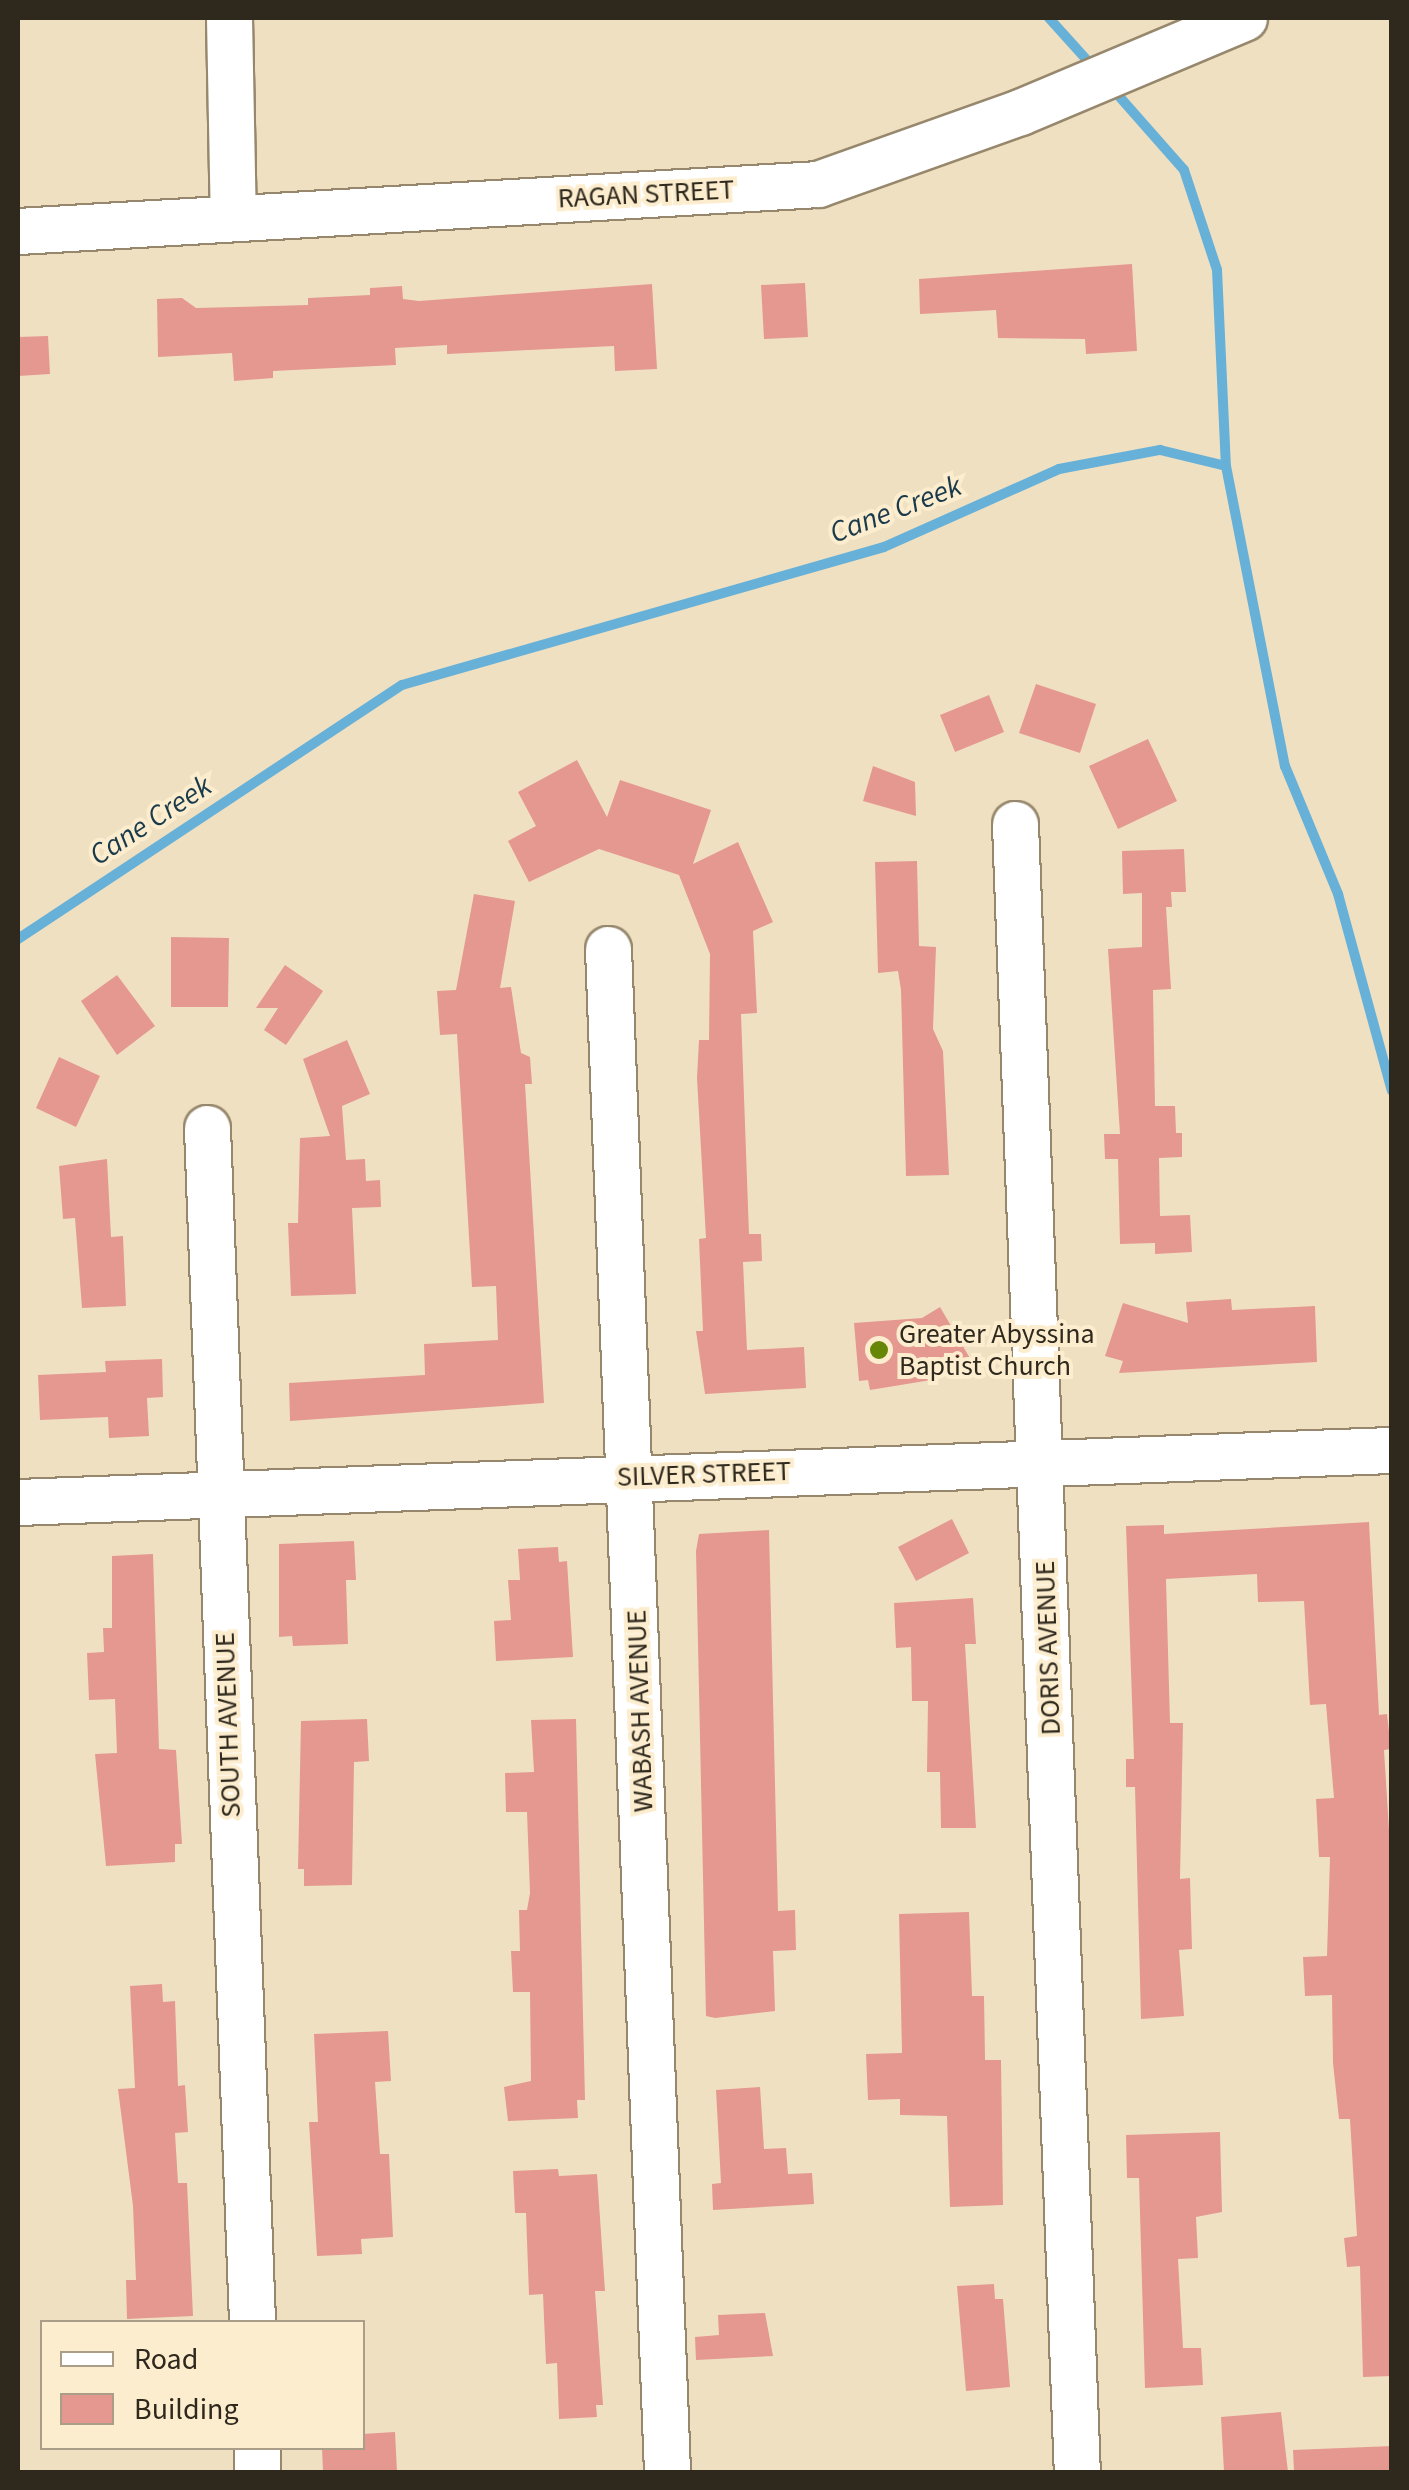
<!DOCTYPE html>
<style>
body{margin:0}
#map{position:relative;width:1409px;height:2490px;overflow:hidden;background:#f0e0c2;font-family:"Source Sans 3",sans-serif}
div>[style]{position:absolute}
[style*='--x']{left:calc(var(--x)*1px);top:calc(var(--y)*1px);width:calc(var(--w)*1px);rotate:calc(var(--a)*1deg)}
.stream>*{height:10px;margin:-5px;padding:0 5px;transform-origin:5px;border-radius:5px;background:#67b1d8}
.building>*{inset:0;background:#e49890}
.roads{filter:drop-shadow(2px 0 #97886d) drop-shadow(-2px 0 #97886d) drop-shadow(0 2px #97886d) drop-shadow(0 -2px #97886d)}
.minor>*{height:45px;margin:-22.5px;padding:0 22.5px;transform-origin:22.5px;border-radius:22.5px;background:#fff}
.dots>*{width:28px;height:28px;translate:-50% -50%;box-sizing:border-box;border:5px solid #fdedcf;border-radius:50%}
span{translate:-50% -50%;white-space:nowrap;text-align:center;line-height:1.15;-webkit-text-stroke:8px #fdedcf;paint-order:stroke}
.street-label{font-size:28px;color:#2e281d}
.poi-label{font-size:28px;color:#2e281d}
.left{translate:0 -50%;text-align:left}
.water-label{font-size:30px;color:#193a4b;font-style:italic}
.frame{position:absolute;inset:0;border:20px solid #2e281d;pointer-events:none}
.legend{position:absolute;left:40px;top:2320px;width:325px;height:130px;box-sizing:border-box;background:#fdedcf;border:2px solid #aa9e88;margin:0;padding:12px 18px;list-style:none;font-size:30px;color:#2e281d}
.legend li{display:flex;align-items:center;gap:20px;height:50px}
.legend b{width:50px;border:2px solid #aa9e88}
</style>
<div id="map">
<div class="stream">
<div style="--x:1049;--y:18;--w:69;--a:48"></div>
<div style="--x:1110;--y:86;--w:112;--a:48.6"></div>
<div style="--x:1184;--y:170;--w:105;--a:71.7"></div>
<div style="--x:1217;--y:270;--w:196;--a:87.4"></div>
<div style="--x:18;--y:939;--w:460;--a:-33.5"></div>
<div style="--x:402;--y:685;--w:501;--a:-15.98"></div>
<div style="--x:884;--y:547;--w:192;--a:-24"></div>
<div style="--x:1059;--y:469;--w:103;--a:-10.7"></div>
<div style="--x:1160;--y:450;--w:68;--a:13.6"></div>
<div style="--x:1226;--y:466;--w:306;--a:78.9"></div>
<div style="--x:1285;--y:766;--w:139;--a:67.5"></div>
<div style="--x:1338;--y:894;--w:204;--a:74.7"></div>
</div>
<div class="building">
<div style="clip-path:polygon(1132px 264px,1137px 351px,1086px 354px,1085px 339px,998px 338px,996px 310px,920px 314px,919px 279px)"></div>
<div style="clip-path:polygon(805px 283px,808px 337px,764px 339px,761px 285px)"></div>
<div style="clip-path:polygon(652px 284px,657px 369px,615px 371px,614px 346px,447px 354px,447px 345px,395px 348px,396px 365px,273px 371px,273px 378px,234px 381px,232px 353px,158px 357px,157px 299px,182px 298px,196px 308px,308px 305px,308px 298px,370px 295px,370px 288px,402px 286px,403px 299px,419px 301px)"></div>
<div style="clip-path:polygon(48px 336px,50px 374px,18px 376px,18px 337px)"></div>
<div style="clip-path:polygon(1036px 684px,1096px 704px,1080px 753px,1019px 733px)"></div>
<div style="clip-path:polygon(989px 695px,1004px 732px,955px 752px,940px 715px)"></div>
<div style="clip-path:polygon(1148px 739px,1177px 801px,1118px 829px,1089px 766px)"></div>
<div style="clip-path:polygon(577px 760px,607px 817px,620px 780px,711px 810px,693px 864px,738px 842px,773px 922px,753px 931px,757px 1013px,741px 1014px,749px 1234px,761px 1234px,762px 1261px,743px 1262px,747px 1350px,804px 1347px,806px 1388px,705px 1394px,696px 1331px,703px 1331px,699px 1239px,706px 1238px,697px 1078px,699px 1040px,709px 1040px,710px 954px,679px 875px,599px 849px,529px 882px,508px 841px,536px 826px,518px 792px)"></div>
<div style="clip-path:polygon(873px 766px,915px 782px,916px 816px,863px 801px)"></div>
<div style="clip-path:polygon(1184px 849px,1186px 892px,1171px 892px,1172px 907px,1166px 907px,1171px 989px,1153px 990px,1155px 1106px,1175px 1106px,1176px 1133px,1182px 1133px,1182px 1157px,1159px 1158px,1160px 1216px,1190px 1215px,1192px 1252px,1155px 1254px,1155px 1243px,1120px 1244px,1118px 1159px,1105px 1159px,1104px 1134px,1120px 1134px,1108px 949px,1142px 947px,1142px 893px,1123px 894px,1122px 851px)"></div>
<div style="clip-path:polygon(917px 861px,919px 946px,936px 947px,933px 1029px,943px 1051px,949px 1175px,906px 1176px,901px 990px,898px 971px,878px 973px,875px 862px)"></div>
<div style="clip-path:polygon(474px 894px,515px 901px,500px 988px,511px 987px,521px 1053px,530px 1057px,532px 1084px,525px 1084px,544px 1403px,290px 1421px,289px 1383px,425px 1375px,424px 1344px,498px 1340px,496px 1286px,472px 1287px,457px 1034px,440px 1035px,437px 991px,456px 990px)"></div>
<div style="clip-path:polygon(171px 937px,229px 938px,228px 1007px,171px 1007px)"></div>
<div style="clip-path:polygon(285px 965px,323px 991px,286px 1045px,264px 1030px,278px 1008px,256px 1008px)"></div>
<div style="clip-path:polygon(117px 975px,155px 1026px,117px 1055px,81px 1001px)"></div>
<div style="clip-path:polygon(347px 1040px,370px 1094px,342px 1106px,346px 1160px,365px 1159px,366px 1181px,380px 1180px,381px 1207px,352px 1208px,356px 1294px,291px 1296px,288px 1223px,298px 1223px,300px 1138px,330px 1136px,303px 1059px)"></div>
<div style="clip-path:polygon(59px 1057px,100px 1076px,76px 1127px,36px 1108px)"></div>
<div style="clip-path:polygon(107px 1159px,111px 1237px,123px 1236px,126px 1306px,82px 1308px,75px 1218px,63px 1219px,59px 1166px)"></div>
<div style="clip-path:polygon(1231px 1299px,1232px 1310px,1315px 1306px,1317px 1362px,1119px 1373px,1123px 1361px,1105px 1356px,1123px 1303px,1188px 1323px,1186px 1302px)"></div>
<div style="clip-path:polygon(940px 1307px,971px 1360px,931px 1380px,870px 1390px,868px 1380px,859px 1381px,854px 1323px,922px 1318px)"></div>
<div style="clip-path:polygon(162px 1359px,163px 1397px,147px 1398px,149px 1436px,109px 1438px,108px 1417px,40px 1420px,38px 1375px,106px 1372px,105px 1361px)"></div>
<div style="clip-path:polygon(952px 1519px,969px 1553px,916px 1581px,898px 1547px)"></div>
<div style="clip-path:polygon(1369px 1522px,1379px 1715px,1387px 1714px,1391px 1749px,1384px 1750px,1392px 1878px,1392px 2376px,1363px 2377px,1360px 2266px,1347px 2267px,1344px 2238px,1357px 2236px,1350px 2119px,1339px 2119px,1333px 2063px,1332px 1995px,1305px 1996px,1303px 1957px,1327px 1956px,1330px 1857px,1319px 1857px,1316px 1799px,1334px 1798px,1326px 1704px,1310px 1705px,1304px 1601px,1258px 1602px,1257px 1574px,1166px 1579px,1170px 1723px,1183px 1723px,1180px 1879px,1190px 1878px,1192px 1949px,1179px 1950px,1184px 2016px,1141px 2019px,1135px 1787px,1126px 1787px,1126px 1759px,1134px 1759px,1126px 1526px,1164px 1525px,1164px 1534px)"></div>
<div style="clip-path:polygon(769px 1530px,778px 1911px,795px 1910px,796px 1950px,773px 1951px,775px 2011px,715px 2018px,706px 2016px,696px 1551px,699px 1534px)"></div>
<div style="clip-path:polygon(354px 1541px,356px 1580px,346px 1580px,348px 1644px,293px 1646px,292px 1636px,279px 1637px,279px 1544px)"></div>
<div style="clip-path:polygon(558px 1547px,559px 1562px,567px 1561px,573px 1657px,496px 1661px,494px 1621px,511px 1620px,508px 1580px,520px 1580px,518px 1549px)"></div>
<div style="clip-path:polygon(153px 1554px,159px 1749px,176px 1750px,182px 1844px,175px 1844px,175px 1862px,106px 1866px,95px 1754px,117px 1753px,115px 1699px,89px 1700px,87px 1653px,104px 1652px,103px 1628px,112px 1628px,112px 1556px)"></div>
<div style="clip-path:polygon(973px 1598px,976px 1644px,965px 1644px,976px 1828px,941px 1828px,940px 1772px,927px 1772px,928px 1701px,912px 1701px,911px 1647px,896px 1648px,894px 1603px)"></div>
<div style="clip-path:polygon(367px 1719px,369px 1761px,354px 1762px,352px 1885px,304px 1886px,304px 1869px,298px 1869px,301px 1721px)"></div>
<div style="clip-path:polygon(576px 1719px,585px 2100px,577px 2100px,578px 2118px,508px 2121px,504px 2087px,531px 2081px,530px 1992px,513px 1992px,511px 1951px,520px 1951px,519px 1910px,527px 1910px,530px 1893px,527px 1812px,506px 1812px,505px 1773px,534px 1772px,531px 1720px)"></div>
<div style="clip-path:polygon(969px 1912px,972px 1996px,984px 1996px,985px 2060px,1001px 2060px,1003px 2205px,950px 2207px,947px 2116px,900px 2115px,900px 2099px,868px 2100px,866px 2054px,902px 2053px,899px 1914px)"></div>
<div style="clip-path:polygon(162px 1984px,163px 2002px,175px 2001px,178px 2086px,185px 2085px,188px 2132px,175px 2133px,178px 2183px,187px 2183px,193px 2316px,127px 2319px,126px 2280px,136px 2280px,133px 2206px,118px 2089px,135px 2088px,130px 1986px)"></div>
<div style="clip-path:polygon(388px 2031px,391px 2081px,375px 2082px,380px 2154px,389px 2154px,393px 2237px,361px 2239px,362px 2254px,317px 2256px,309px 2122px,318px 2122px,314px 2034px)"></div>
<div style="clip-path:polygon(760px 2087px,764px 2149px,786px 2148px,788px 2174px,812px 2173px,814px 2204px,713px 2210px,712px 2184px,721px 2183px,716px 2090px)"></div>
<div style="clip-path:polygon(1220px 2132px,1222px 2212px,1196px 2217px,1198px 2258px,1178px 2259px,1183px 2348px,1201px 2348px,1203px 2385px,1145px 2388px,1139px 2178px,1127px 2178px,1126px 2135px)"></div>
<div style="clip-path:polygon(558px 2169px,559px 2176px,597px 2174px,605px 2291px,595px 2291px,603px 2405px,596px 2405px,597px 2417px,559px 2419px,557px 2363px,546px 2364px,543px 2294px,529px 2295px,526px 2213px,515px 2213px,513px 2171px)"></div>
<div style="clip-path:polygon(994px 2284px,995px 2299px,1003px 2299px,1010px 2387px,966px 2391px,957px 2286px)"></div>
<div style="clip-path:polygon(765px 2313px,773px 2356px,696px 2360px,695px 2337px,719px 2335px,718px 2315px)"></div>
<div style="clip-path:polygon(1281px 2412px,1288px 2472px,1224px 2472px,1221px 2417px)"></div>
<div style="clip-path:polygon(395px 2432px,397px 2472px,323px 2472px,322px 2448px,362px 2448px,362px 2434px)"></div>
<div style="clip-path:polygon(1392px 2446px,1392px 2472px,1294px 2472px,1293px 2450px)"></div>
</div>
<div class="roads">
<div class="minor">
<div style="--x:229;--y:18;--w:200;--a:88.9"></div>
<div style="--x:18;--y:231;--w:801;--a:-3.36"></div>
<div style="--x:818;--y:184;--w:214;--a:-19.6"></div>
<div style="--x:1020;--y:112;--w:243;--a:-22.8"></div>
<div style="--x:1015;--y:824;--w:1649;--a:87.85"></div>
<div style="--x:608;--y:949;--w:1524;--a:87.78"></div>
<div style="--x:207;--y:1128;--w:1195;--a:87.84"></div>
<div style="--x:18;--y:1502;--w:1375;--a:-2.17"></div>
<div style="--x:257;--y:2448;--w:24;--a:90"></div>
</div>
</div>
<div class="dots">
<div style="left:879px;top:1350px;background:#668706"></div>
</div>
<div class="street-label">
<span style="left:646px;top:194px;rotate:-3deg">RAGAN STREET</span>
<span style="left:704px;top:1474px;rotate:-2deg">SILVER STREET</span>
<span style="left:1048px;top:1648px;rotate:-92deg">DORIS AVENUE</span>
<span style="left:640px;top:1711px;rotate:-92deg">WABASH AVENUE</span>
<span style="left:228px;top:1725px;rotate:-92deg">SOUTH AVENUE</span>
</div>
<div class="poi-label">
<span class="left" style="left:899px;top:1350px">Greater Abyssina<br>Baptist Church</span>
</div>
<div class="water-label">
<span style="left:896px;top:510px;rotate:-21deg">Cane Creek</span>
<span style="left:151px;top:821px;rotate:-33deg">Cane Creek</span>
</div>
<div class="frame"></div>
<ul class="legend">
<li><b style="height:12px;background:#fff"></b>Road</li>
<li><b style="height:28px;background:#e49890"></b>Building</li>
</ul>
</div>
